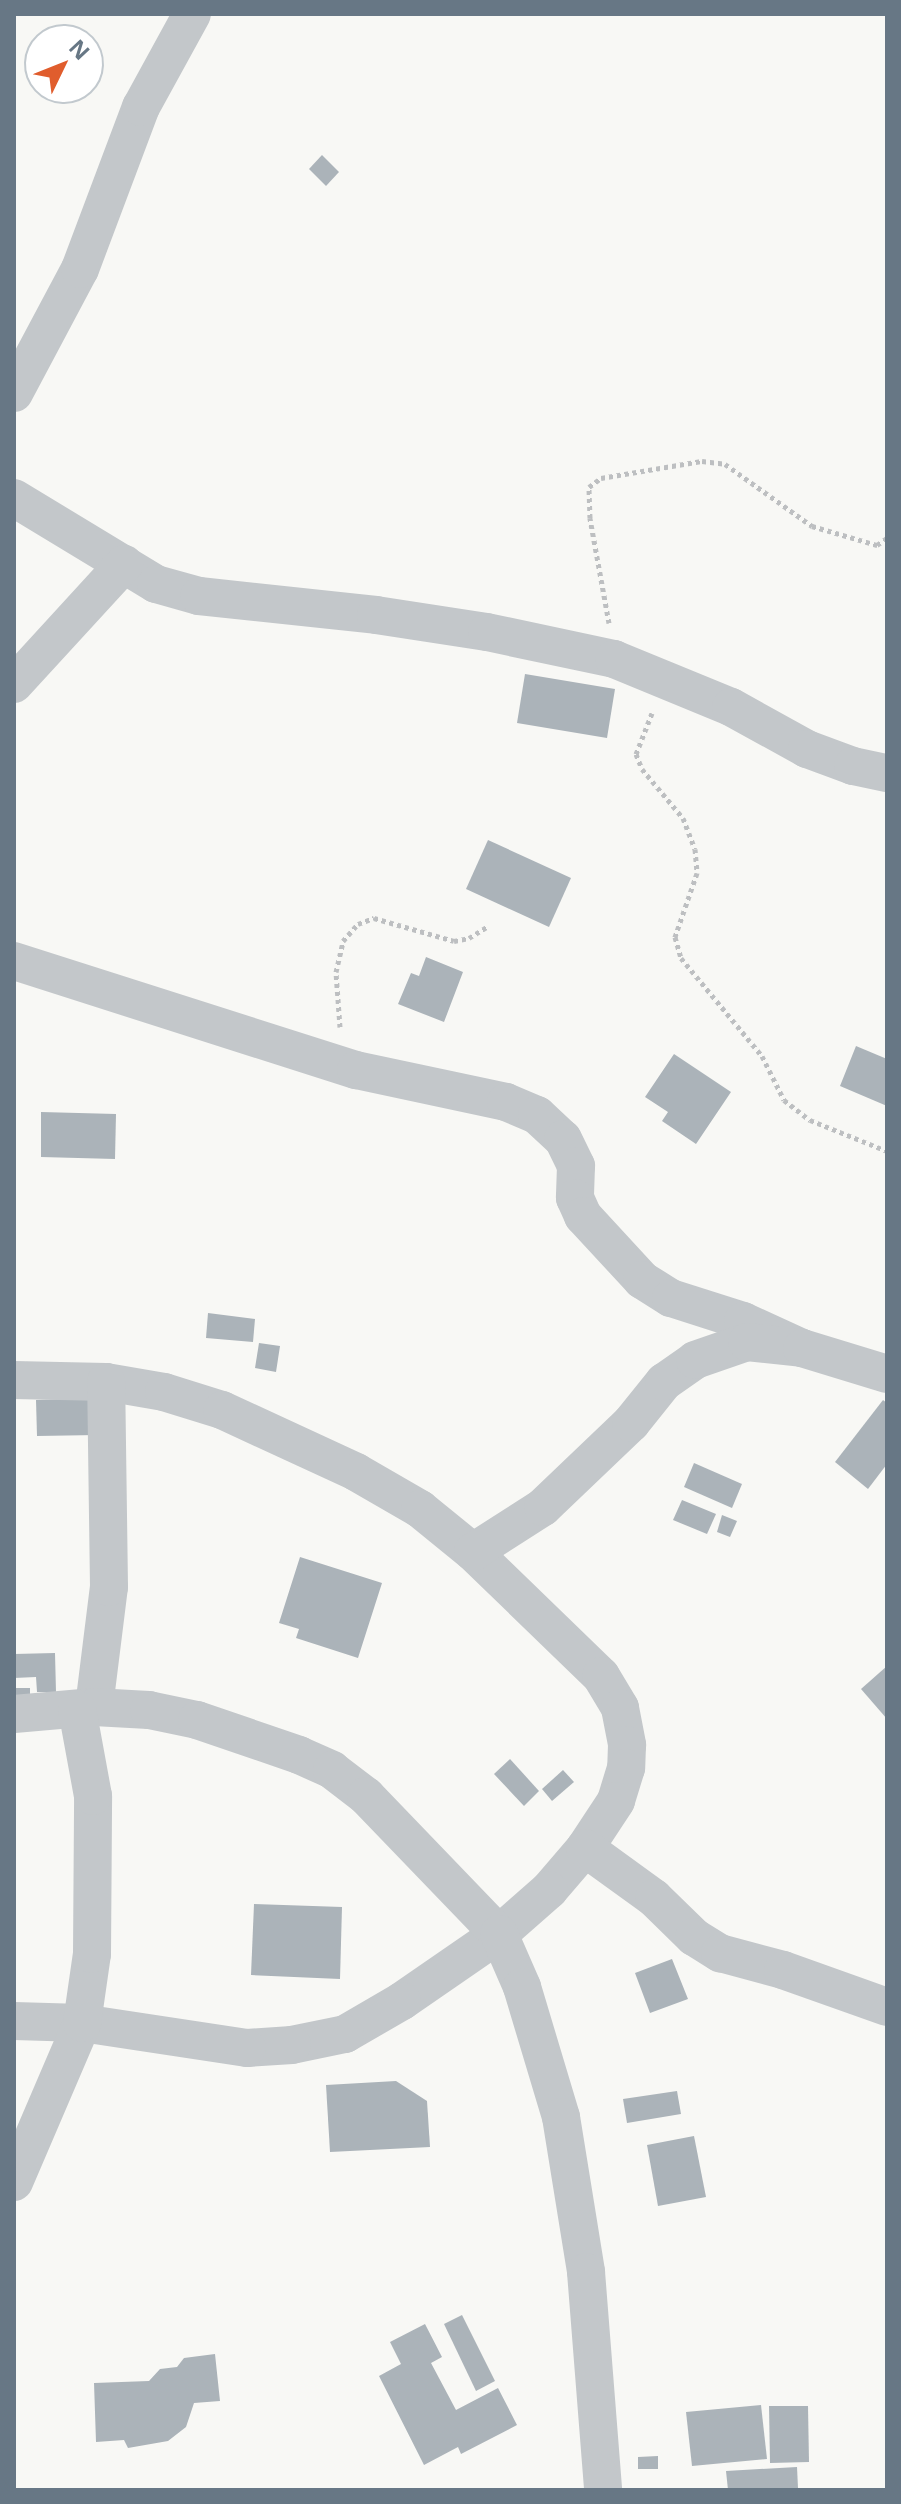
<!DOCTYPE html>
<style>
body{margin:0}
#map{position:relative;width:901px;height:2504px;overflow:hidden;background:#f8f8f5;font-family:"Noto Sans",sans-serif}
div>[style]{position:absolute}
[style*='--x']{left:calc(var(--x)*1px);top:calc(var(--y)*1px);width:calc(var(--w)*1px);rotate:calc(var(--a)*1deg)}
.building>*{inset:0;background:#abb3b9}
.path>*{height:5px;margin-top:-2.5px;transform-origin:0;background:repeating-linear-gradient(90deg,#bdbfc1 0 4px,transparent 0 8px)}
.minor>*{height:38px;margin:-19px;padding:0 19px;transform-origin:19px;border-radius:19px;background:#c3c7ca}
span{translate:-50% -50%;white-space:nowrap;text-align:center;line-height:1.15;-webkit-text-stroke:8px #fff;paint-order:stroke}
.frame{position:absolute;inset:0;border:16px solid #677785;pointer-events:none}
.north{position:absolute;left:24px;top:24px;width:80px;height:80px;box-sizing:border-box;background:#fff;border:2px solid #c2c9ce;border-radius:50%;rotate:47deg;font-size:22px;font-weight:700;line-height:32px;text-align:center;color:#677785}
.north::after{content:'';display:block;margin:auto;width:28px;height:36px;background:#e05d2d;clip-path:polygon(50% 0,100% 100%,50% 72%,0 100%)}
</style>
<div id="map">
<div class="building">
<div style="clip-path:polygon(322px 155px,339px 172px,326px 186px,309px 169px)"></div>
<div style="clip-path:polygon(525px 674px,615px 689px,607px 738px,517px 723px)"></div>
<div style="clip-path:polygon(488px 840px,571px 878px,549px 927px,466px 889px)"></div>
<div style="clip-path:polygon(426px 957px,463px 972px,444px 1022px,398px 1004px,411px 973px,419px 976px)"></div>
<div style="clip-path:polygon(856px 1046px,887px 1059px,887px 1106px,840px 1086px)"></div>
<div style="clip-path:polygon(674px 1054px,731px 1092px,696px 1144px,662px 1121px,668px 1112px,645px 1097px)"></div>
<div style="clip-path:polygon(41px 1112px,116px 1114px,115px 1159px,41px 1157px)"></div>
<div style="clip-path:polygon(208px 1313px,255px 1319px,253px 1342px,206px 1338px)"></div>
<div style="clip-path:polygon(259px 1343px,280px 1346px,276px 1372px,255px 1368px)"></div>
<div style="clip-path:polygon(96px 1398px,97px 1435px,37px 1436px,36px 1400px)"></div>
<div style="clip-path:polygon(883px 1400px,887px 1403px,887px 1464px,868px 1489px,835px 1462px)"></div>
<div style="clip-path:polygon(694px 1463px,742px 1484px,732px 1508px,684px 1487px)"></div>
<div style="clip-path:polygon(682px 1500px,716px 1514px,707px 1534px,673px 1520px)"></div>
<div style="clip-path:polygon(722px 1515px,737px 1521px,730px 1537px,717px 1532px)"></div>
<div style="clip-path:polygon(300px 1557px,382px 1583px,358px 1658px,296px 1638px,299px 1629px,279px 1623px)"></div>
<div style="clip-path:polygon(55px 1653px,56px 1692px,37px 1692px,36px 1677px,14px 1678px,14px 1654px)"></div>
<div style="clip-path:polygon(887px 1666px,887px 1719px,861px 1689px)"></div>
<div style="clip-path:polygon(14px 1688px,30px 1688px,30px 1705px,14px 1704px)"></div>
<div style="clip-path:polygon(510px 1759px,539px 1791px,524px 1806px,494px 1774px)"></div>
<div style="clip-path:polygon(563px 1770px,574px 1782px,552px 1801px,542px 1789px)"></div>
<div style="clip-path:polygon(254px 1904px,342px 1907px,340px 1979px,251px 1975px)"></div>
<div style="clip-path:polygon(672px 1959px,688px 1999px,650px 2013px,635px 1973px)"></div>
<div style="clip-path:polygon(396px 2081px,427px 2101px,430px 2147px,330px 2152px,326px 2085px)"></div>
<div style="clip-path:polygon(677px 2091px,681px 2114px,627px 2123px,623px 2099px)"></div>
<div style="clip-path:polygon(694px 2136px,706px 2197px,658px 2206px,647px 2145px)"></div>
<div style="clip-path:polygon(462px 2315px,495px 2381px,476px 2391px,444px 2324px)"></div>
<div style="clip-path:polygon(425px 2324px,442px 2357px,431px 2363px,456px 2410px,498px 2388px,517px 2425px,461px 2454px,458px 2447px,424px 2465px,379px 2376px,401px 2364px,390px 2342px)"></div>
<div style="clip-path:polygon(215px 2354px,220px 2401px,194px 2403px,186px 2427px,168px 2441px,128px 2448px,124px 2440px,96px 2442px,94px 2383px,149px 2381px,160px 2369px,177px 2367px,184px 2358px)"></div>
<div style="clip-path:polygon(761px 2405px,767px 2459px,692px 2466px,686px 2412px)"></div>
<div style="clip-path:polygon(769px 2406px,808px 2406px,809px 2462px,770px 2463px)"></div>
<div style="clip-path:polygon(658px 2456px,658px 2469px,638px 2469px,638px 2457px)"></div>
<div style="clip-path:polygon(797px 2467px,798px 2488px,728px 2490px,726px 2471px)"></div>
</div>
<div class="path">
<div style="--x:609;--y:623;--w:107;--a:-100.3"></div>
<div style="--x:590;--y:518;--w:31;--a:-92"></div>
<div style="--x:589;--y:487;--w:15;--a:-37"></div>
<div style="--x:601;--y:478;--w:102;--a:-9.6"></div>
<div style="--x:702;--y:461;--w:23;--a:7"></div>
<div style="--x:725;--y:464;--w:107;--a:35.5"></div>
<div style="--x:812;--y:526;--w:68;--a:16.3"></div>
<div style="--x:877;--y:545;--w:12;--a:-35"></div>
<div style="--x:652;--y:713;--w:44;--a:111.3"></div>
<div style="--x:636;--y:754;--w:16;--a:68"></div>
<div style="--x:642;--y:769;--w:64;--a:50.1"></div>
<div style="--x:683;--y:818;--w:33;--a:69"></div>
<div style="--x:695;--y:849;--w:24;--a:85"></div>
<div style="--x:697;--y:873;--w:68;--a:109"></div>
<div style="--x:675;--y:937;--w:22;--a:74"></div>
<div style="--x:681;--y:958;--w:127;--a:50.4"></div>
<div style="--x:762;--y:1056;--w:49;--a:63.4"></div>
<div style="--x:784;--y:1100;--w:33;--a:38"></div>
<div style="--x:810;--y:1120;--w:83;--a:21.9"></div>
<div style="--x:340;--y:1027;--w:55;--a:-94.2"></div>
<div style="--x:336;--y:972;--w:32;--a:-77"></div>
<div style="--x:343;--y:941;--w:23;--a:-49"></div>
<div style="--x:358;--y:924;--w:17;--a:-21"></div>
<div style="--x:374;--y:918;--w:83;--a:16"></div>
<div style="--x:454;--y:941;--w:15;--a:-11"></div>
<div style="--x:469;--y:938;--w:22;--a:-32"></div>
</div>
<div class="minor">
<div style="--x:14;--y:393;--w:140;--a:-62"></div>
<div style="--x:80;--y:269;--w:173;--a:-69.4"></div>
<div style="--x:141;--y:107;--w:106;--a:-61.3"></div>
<div style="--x:14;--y:498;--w:166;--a:31.2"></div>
<div style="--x:156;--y:584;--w:45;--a:15.6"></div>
<div style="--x:199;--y:596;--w:178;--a:6.1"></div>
<div style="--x:376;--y:615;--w:112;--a:8.7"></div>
<div style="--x:487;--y:632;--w:130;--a:12"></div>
<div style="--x:614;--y:659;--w:126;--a:22.3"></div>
<div style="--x:731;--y:707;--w:87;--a:28.9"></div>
<div style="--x:807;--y:749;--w:49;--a:20.3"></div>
<div style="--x:853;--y:766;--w:35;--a:12"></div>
<div style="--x:14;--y:684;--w:163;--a:-47.5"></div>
<div style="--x:14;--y:961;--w:359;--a:17.7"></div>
<div style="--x:356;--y:1070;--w:153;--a:12"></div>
<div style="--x:506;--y:1102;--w:34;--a:23"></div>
<div style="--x:537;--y:1115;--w:35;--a:43"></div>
<div style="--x:563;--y:1139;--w:30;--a:64"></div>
<div style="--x:576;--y:1166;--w:32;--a:92"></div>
<div style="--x:575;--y:1198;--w:20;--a:66"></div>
<div style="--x:583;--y:1216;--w:87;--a:47.3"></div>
<div style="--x:642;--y:1280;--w:34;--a:32"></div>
<div style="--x:671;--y:1298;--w:76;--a:17.7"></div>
<div style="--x:743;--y:1321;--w:65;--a:24.6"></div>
<div style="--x:14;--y:1380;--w:92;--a:1.2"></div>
<div style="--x:106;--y:1382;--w:59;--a:9.8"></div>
<div style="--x:164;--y:1392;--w:61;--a:17.2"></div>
<div style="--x:222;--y:1410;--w:148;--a:24.8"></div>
<div style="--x:356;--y:1472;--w:74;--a:30"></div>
<div style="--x:420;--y:1509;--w:68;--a:39.1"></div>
<div style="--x:473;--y:1552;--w:178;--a:44.1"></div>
<div style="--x:601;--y:1676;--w:37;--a:59"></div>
<div style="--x:620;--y:1708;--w:38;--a:79"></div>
<div style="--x:627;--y:1745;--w:23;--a:92"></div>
<div style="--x:626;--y:1768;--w:34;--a:107"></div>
<div style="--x:616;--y:1801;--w:56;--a:123.4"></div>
<div style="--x:585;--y:1848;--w:55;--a:130.6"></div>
<div style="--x:549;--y:1890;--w:67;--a:138.7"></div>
<div style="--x:499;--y:1934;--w:118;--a:145.4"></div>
<div style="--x:402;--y:2001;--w:66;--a:149.9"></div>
<div style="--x:345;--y:2034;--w:54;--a:168.3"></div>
<div style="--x:292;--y:2045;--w:45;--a:176.2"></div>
<div style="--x:247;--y:2048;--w:167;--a:-171.4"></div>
<div style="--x:82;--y:2023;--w:68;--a:-178.3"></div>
<div style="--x:473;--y:1552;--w:83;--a:-32.7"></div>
<div style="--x:543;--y:1507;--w:122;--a:-43.7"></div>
<div style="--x:631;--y:1423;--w:53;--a:-51.2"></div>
<div style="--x:664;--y:1382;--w:38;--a:-35"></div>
<div style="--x:695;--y:1360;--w:55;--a:-19.1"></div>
<div style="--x:747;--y:1342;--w:55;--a:6.2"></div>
<div style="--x:802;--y:1348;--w:89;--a:17"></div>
<div style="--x:94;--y:1707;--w:121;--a:-82.9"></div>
<div style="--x:109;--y:1587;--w:205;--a:-90.8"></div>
<div style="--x:14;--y:1714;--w:80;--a:-5"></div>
<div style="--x:94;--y:1707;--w:55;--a:3.1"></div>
<div style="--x:149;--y:1710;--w:49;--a:11.8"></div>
<div style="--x:197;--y:1720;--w:108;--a:18.9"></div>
<div style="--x:299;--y:1755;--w:36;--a:24"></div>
<div style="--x:332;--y:1770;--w:43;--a:37.4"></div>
<div style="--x:366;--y:1796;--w:192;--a:46.1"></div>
<div style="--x:499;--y:1934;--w:58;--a:66.5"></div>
<div style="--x:522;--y:1987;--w:136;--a:73.3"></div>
<div style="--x:561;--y:2117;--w:157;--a:80.8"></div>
<div style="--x:586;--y:2272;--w:219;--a:85.5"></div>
<div style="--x:585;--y:1848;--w:85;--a:35.9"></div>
<div style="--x:654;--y:1898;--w:56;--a:44.3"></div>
<div style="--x:694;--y:1937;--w:31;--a:32"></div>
<div style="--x:720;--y:1953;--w:65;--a:15.1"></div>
<div style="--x:783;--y:1970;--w:110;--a:19.6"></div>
<div style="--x:14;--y:2182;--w:173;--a:-66.8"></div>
<div style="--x:82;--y:2023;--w:70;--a:-81.8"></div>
<div style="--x:92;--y:1954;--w:158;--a:-89.6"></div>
<div style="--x:93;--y:1796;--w:88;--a:-100.4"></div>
</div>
<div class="frame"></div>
<div class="north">N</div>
</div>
